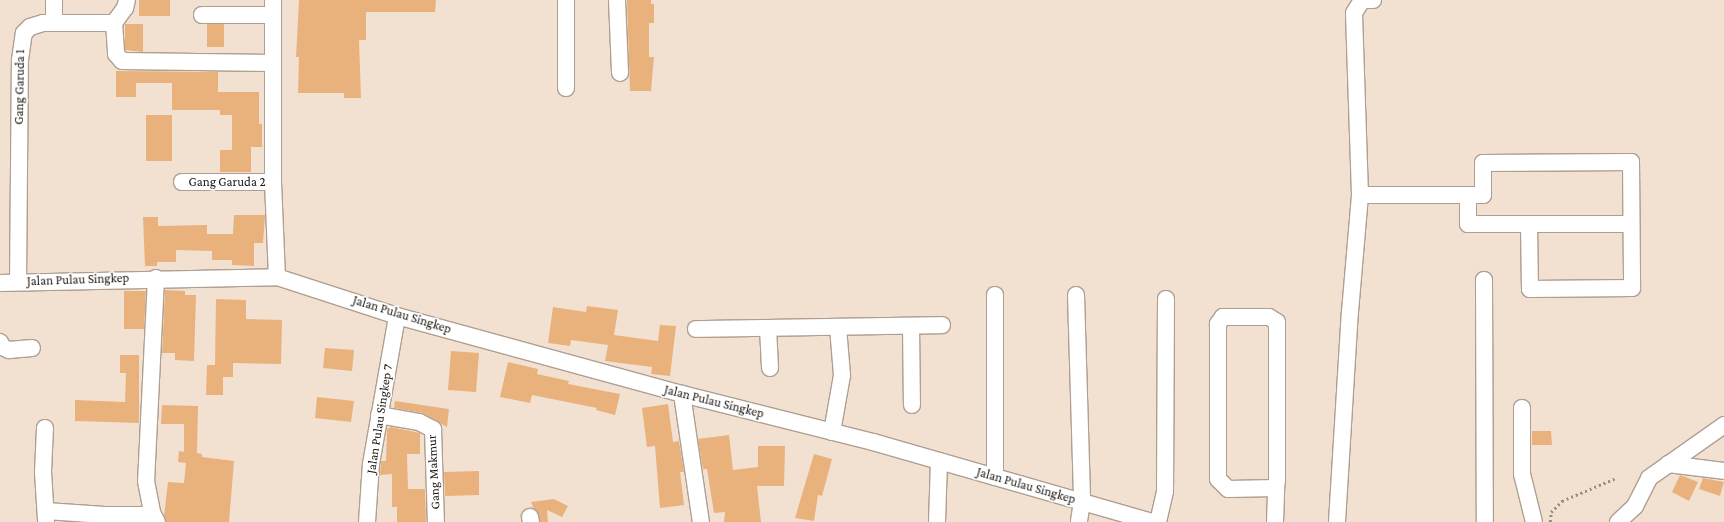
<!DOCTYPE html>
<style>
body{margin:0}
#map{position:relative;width:1724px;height:522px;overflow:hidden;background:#f2e1d1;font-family:"Crimson Pro",serif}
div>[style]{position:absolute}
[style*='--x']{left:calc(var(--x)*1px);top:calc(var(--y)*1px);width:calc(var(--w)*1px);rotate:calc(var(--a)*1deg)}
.building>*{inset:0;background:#e9b27d}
.path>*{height:2.5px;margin-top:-1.25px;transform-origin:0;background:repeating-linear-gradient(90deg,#998d81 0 2px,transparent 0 5px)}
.roads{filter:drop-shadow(1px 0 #af9f91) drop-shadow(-1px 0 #af9f91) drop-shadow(0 1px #af9f91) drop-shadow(0 -1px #af9f91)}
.minor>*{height:16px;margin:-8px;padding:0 8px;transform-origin:8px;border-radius:8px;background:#fff}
span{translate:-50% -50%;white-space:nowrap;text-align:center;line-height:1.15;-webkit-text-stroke:3.5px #fff;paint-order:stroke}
.street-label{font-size:13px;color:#1c1611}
</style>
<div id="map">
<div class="building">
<div style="clip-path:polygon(139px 0,170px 0,170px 16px,139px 16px)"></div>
<div style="clip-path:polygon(299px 0,436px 0,435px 12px,366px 12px,366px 40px,359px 40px,361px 98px,344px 98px,344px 93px,298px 93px,299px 57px,296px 57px)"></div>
<div style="clip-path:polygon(627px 0,651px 0,651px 4px,654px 4px,654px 23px,649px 23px,649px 57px,654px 57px,651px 91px,630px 91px)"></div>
<div style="clip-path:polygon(125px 24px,143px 24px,143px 52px,125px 50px)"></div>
<div style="clip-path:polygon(207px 24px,224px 24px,224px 47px,207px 47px)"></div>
<div style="clip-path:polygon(116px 71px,218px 72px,218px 92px,259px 92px,259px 124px,262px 124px,262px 147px,251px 147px,251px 172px,220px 172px,220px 150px,232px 150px,232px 115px,220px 115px,220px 110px,172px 110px,172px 83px,136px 83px,136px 97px,116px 97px)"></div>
<div style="clip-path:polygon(146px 115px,172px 115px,172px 161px,146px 161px)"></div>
<div style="clip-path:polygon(234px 215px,265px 215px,263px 243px,254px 243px,254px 266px,232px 265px,232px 260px,212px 260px,212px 251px,176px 250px,176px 262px,157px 262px,157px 266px,145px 266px,143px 217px,158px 217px,158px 226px,207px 225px,207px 234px,233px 234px)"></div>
<div style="clip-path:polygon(165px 290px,185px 291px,185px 295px,196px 295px,194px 361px,175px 360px,175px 353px,162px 353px)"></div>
<div style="clip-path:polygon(124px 291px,146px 291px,144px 329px,124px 329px)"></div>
<div style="clip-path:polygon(216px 299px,246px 300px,246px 319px,282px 320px,281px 364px,233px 363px,233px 377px,223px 377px,223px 395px,206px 395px,207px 365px,215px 365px)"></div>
<div style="clip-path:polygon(587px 306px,618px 310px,614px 335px,658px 341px,660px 325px,676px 326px,670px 376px,651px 374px,652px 367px,605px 361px,608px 345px,571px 340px,570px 346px,548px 343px,553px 307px,586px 312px)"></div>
<div style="clip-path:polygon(325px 348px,354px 350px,352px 371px,323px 368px)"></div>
<div style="clip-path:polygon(451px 351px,479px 353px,476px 392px,448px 390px)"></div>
<div style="clip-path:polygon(120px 355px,139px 355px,139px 423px,75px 421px,75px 400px,125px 402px,126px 373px,120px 373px)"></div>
<div style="clip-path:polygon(508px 362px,538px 369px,537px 374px,569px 381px,568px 384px,620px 394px,615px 415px,596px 410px,597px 408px,532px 395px,530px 403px,500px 397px)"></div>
<div style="clip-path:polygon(317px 397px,354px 401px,351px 422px,315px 418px)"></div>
<div style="clip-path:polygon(395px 401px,449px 409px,447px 427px,423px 413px,394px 408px)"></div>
<div style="clip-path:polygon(668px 404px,673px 442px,679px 441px,684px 472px,680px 472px,684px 505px,660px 508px,655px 446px,647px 447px,642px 408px)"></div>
<div style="clip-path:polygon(162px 405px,198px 406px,197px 453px,202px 454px,202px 457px,234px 461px,229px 522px,166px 522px,164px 516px,168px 482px,184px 483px,186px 463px,178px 462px,179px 451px,184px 452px,184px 424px,161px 424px)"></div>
<div style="clip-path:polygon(391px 427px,420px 433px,420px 454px,407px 454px,408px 489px,425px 489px,426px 522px,397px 522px,397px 507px,392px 507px,392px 474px,380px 475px,381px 461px,386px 461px,387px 429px)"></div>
<div style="clip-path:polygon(1532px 431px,1551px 431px,1552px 445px,1532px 445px)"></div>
<div style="clip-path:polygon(729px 435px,733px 470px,758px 467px,758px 446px,785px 446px,784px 486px,757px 486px,761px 522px,724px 522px,725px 512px,714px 513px,707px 469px,703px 469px,698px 439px)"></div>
<div style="clip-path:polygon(814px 454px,832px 459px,822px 496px,818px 495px,814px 521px,795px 518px)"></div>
<div style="clip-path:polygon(479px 471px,479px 495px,445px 496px,444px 472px)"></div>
<div style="clip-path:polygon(1680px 475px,1698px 482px,1689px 501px,1672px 492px)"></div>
<div style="clip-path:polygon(1703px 478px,1724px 482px,1720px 496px,1699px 489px)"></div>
<div style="clip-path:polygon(554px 499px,568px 506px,562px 517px,547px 510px,548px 522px,540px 522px,531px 502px)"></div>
</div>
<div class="path">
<div style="--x:1550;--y:522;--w:10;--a:-84"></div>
<div style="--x:1551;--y:512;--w:16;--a:-45"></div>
<div style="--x:1562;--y:501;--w:59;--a:-23.1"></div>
</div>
<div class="roads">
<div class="minor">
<div style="--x:54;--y:0;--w:23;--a:90"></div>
<div style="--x:273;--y:0;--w:182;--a:90"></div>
<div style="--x:273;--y:182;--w:95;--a:87.6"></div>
<div style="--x:566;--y:0;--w:88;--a:90"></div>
<div style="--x:617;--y:0;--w:73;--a:87.6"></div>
<div style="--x:202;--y:15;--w:70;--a:0"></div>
<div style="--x:114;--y:23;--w:31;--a:86"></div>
<div style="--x:116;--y:54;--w:9;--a:49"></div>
<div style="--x:122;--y:61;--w:150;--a:0.8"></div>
<div style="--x:114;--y:23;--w:19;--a:-54"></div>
<div style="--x:125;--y:8;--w:8;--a:-76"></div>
<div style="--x:182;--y:182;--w:91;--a:0"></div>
<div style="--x:1360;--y:195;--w:123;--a:0"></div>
<div style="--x:1483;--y:195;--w:32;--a:-90"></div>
<div style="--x:1483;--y:163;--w:148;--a:-0.4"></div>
<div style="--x:1631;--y:162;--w:126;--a:89.5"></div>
<div style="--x:1632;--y:288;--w:102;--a:179.4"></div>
<div style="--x:1530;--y:289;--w:65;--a:-90.9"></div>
<div style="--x:1468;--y:195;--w:29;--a:90"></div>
<div style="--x:1468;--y:224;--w:163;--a:0"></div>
<div style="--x:156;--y:278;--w:203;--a:92.8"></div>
<div style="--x:146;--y:481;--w:33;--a:79"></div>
<div style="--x:152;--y:513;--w:10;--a:61"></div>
<div style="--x:1484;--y:280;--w:242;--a:89.8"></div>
<div style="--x:18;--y:282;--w:222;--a:-89.5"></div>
<div style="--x:20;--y:60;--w:27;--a:-82"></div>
<div style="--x:24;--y:33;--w:8;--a:-45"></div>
<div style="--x:30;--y:27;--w:14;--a:-17"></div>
<div style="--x:43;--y:23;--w:71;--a:0"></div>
<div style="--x:0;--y:283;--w:277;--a:-1.2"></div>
<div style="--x:277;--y:277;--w:126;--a:18"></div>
<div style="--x:397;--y:316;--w:295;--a:15.3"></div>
<div style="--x:682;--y:394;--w:197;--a:14.1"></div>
<div style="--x:873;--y:442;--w:290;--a:16"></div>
<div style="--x:1076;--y:295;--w:207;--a:88.3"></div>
<div style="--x:1082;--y:502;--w:20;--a:99"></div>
<div style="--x:911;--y:326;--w:79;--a:89.3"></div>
<div style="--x:768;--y:328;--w:40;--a:87.1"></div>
<div style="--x:696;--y:329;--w:246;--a:-0.9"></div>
<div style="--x:0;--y:342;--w:5;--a:68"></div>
<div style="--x:2;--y:347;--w:8;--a:23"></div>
<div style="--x:9;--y:350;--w:23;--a:-5"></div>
<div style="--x:682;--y:394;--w:129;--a:81.6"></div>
<div style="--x:1522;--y:408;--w:66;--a:90"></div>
<div style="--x:1522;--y:474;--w:49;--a:76"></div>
<div style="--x:379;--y:415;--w:41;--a:9.9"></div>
<div style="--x:419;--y:422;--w:16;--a:27"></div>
<div style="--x:433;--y:429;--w:93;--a:88.2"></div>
<div style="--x:45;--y:428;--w:44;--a:92.6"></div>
<div style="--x:43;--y:472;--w:48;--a:86.4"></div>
<div style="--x:832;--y:432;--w:58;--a:-80"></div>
<div style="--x:842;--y:375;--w:48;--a:-94.8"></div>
<div style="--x:1668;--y:464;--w:56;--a:7.1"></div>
<div style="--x:995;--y:477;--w:182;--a:-90"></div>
<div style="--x:46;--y:511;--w:59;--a:3.9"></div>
<div style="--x:105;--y:515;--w:48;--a:0"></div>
<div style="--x:530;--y:517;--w:5;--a:79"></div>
<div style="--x:367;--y:522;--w:58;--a:-86.1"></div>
<div style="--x:371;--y:464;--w:150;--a:-80"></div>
<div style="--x:937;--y:522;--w:61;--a:-88.1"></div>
<div style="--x:1158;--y:522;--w:32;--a:-77"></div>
<div style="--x:1165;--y:491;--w:192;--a:-89.7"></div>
<div style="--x:1275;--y:522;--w:34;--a:-88"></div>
<div style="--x:1276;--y:488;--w:8;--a:-83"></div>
<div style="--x:1277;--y:480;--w:158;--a:-90"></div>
<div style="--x:1277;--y:322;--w:9;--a:-148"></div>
<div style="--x:1269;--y:317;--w:46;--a:180"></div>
<div style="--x:1223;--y:317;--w:9;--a:126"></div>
<div style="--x:1218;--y:324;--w:155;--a:90"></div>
<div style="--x:1218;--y:479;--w:14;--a:45"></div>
<div style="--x:1228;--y:489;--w:48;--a:-1.2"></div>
<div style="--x:1337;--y:522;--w:210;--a:-86.5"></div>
<div style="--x:1350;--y:312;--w:117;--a:-85.1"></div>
<div style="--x:1360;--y:195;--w:182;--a:-91.9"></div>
<div style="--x:1354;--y:13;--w:15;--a:-58"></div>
<div style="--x:1362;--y:0;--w:11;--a:0"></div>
<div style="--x:1618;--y:522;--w:23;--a:-43"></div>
<div style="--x:1635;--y:506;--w:31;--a:-63"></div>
<div style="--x:1649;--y:478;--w:92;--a:-35.2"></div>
</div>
</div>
<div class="street-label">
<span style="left:20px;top:87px;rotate:-89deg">Gang Garuda 1</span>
<span style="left:227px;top:182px">Gang Garuda 2</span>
<span style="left:78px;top:280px;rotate:-2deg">Jalan Pulau Singkep</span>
<span style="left:402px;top:315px;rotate:17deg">Jalan Pulau Singkep</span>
<span style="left:714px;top:402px;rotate:14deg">Jalan Pulau Singkep</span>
<span style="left:380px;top:419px;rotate:-81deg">Jalan Pulau Singkep 7</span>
<span style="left:434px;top:472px;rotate:-93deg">Gang Makmur</span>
<span style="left:1026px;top:486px;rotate:16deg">Jalan Pulau Singkep</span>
</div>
</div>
